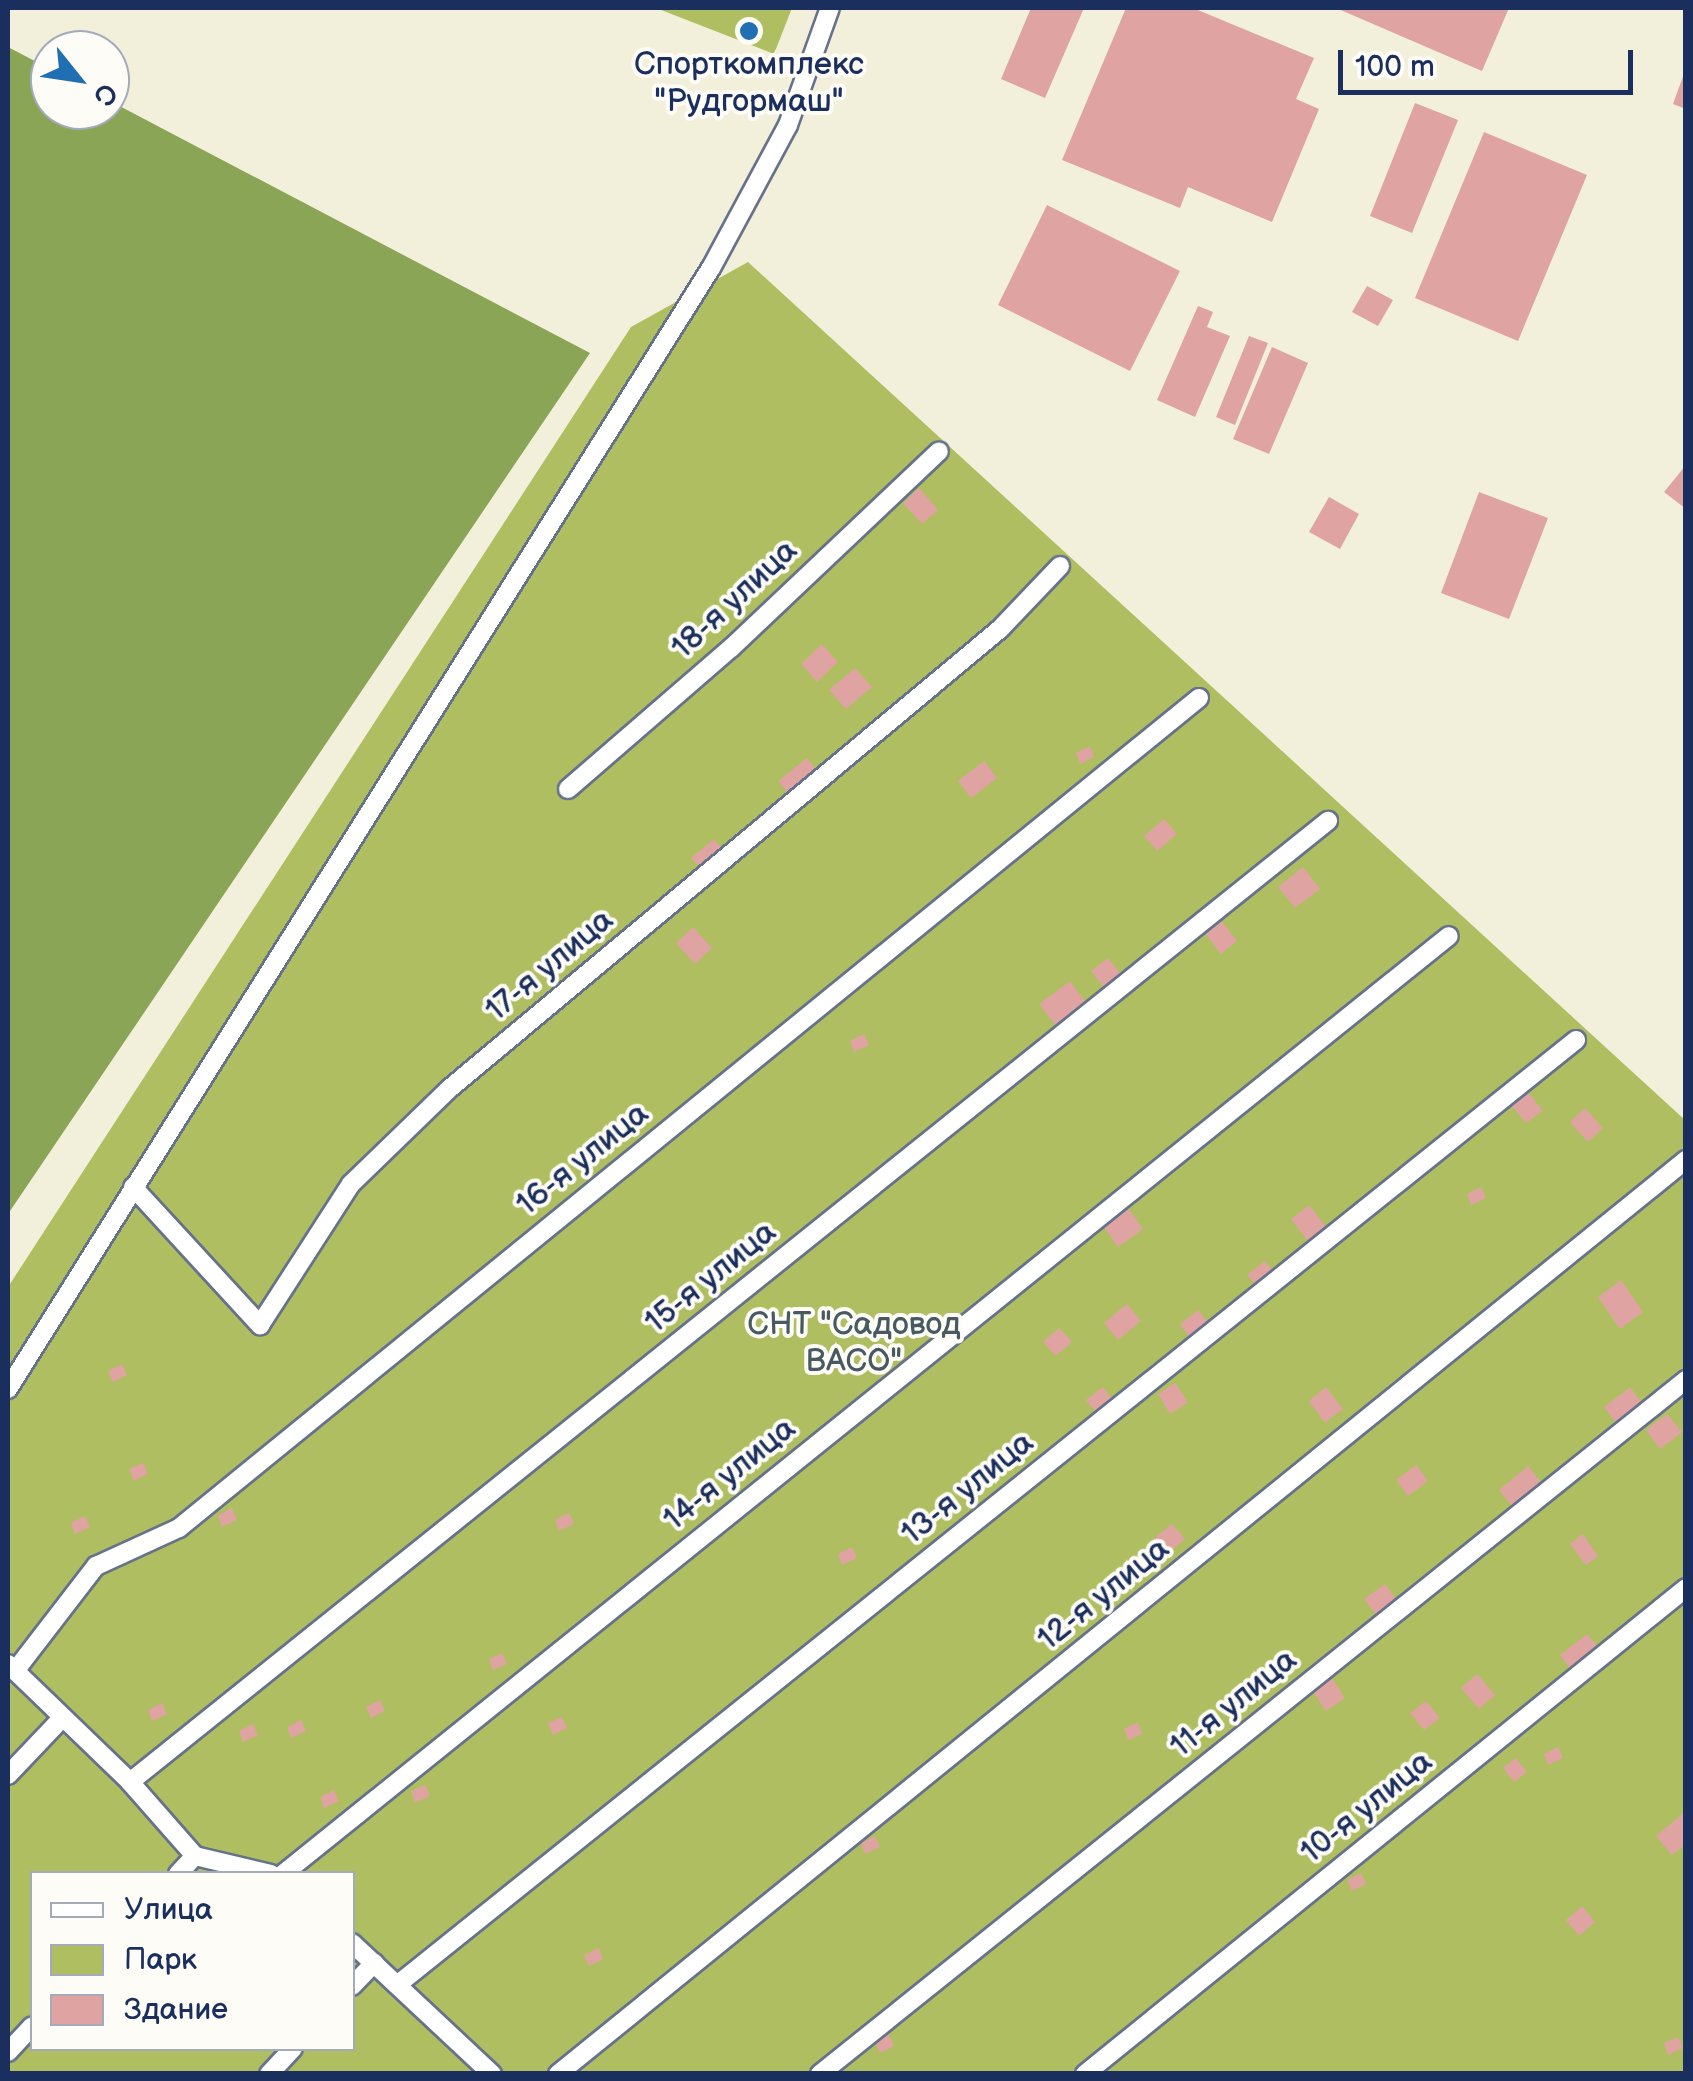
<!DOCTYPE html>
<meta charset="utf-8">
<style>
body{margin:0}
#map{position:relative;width:1693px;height:2081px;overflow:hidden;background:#f2efdb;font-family:"Balsamiq Sans",sans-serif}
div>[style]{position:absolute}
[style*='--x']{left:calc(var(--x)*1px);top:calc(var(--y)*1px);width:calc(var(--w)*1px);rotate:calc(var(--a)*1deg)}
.green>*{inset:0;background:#afbe60}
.forest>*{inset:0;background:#8ba556}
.building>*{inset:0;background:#dfa4a1}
.roads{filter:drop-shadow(2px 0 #66728a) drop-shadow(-2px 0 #66728a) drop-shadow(0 2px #66728a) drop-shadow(0 -2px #66728a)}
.street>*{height:18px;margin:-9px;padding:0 9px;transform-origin:9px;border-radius:9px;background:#fff}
.dots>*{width:28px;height:28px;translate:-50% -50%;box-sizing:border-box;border:5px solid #fdfcf7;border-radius:50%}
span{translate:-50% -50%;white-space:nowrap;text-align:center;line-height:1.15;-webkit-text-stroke:8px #fdfcf7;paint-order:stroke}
.poi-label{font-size:32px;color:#1b2f5e}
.street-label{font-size:32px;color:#1b2f5e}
.park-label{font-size:32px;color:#475a5f}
.frame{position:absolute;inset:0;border:10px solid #1b2f5e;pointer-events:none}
.legend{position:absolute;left:30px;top:1871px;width:325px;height:180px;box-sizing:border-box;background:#fdfcf7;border:2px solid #a3aaba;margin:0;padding:12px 18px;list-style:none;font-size:30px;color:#1b2f5e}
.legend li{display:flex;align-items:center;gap:20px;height:50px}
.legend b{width:50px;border:2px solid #a3aaba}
.north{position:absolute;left:30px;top:30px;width:100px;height:100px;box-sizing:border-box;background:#fdfcf7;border:2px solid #a3aaba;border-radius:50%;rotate:120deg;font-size:28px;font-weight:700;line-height:40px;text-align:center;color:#1b2f5e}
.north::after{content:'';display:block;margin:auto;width:35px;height:45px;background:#1f6fb2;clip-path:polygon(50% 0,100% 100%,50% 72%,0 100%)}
.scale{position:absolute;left:1338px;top:50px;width:295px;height:45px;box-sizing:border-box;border:5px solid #1b2f5e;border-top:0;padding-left:12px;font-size:30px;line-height:35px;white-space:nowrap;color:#1b2f5e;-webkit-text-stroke:8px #fdfcf7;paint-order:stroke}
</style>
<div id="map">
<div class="green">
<div style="clip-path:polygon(656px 8px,792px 8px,774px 54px)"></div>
<div style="clip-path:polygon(evenodd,748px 262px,1685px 1120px,1685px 2073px,8px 2073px,8px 1287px,631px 327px,748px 262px,32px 1874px,352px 1874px,352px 2048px,32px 2048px,32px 1874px)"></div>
</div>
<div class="forest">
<div style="clip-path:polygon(8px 47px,50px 69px,50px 110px,110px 110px,110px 101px,590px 353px,8px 1214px)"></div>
</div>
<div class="building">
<div style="clip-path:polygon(1031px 8px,1084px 8px,1045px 98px,1001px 79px)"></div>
<div style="clip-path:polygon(1126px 8px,1193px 8px,1314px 58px,1296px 99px,1319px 109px,1272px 222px,1188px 187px,1180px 208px,1062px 160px)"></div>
<div style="clip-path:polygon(1336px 8px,1509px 8px,1482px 71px)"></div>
<div style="clip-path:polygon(1685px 71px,1686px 71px,1686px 109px,1673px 104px)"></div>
<div style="clip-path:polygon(1415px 103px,1458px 120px,1412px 233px,1370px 216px)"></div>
<div style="clip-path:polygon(1484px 132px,1587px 175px,1518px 341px,1415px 298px)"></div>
<div style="clip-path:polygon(1047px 205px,1180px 271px,1130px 371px,998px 305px)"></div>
<div style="clip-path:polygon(1367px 286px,1393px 300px,1378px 326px,1352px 312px)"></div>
<div style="clip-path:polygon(1198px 306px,1213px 312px,1207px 327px,1230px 336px,1195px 417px,1157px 400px)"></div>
<div style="clip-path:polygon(1249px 336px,1268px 343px,1235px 425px,1216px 417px)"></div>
<div style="clip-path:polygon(1272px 347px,1308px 363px,1269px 454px,1233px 439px)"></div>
<div style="clip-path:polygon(1686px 465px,1686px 509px,1664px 492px)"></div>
<div style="clip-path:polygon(919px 488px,938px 510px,922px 524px,903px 503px)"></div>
<div style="clip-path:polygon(1479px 492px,1548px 518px,1509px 619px,1441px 593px)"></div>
<div style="clip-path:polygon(1329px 497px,1359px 514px,1340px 549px,1309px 532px)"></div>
<div style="clip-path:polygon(822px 644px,838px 662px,817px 682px,801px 664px)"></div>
<div style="clip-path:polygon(855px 668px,872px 687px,846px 709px,829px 690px)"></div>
<div style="clip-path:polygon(1090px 746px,1094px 757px,1080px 764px,1076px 753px)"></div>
<div style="clip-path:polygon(807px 758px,821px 776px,793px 800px,778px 781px)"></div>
<div style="clip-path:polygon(984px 761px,997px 778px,971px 798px,958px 781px)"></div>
<div style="clip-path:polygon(1164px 819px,1177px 834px,1157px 851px,1144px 836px)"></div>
<div style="clip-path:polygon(714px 839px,726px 854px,704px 872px,691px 858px)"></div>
<div style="clip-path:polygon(1303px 867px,1320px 889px,1295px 908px,1278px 887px)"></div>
<div style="clip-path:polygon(1220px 919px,1237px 941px,1221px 954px,1204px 932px)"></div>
<div style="clip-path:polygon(693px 927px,712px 948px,695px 964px,676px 943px)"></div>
<div style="clip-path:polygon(1108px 958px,1124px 978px,1107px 991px,1091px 971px)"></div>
<div style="clip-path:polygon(1070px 981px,1087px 1004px,1057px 1027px,1039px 1004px)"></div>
<div style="clip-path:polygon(864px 1034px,869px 1045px,854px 1052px,850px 1041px)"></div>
<div style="clip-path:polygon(1528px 1092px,1543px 1111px,1526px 1123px,1511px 1105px)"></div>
<div style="clip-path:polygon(1585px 1108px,1603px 1128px,1588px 1142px,1570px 1122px)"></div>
<div style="clip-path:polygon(1481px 1187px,1486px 1198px,1471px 1205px,1467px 1194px)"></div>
<div style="clip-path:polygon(1309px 1205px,1326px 1227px,1308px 1241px,1291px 1219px)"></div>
<div style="clip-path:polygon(1129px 1209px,1143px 1229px,1118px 1247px,1104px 1227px)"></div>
<div style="clip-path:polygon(1265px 1261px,1276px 1275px,1259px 1289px,1247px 1275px)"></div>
<div style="clip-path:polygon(1621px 1280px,1643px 1312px,1620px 1329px,1598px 1297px)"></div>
<div style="clip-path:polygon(1127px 1304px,1141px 1321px,1118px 1340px,1104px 1323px)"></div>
<div style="clip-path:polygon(1198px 1310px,1212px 1327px,1193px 1342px,1180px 1324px)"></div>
<div style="clip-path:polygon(1059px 1328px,1072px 1342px,1056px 1356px,1043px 1342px)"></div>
<div style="clip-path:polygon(122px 1364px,127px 1375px,113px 1382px,108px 1371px)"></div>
<div style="clip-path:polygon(1175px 1383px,1188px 1402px,1170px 1414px,1158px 1394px)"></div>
<div style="clip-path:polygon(1103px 1387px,1115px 1403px,1099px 1416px,1086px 1400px)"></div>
<div style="clip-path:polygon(1326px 1387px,1343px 1409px,1325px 1423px,1309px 1401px)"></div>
<div style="clip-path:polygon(1630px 1387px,1644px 1406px,1617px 1425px,1604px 1407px)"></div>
<div style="clip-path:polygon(1667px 1414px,1682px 1432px,1660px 1449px,1646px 1430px)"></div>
<div style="clip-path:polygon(143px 1463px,148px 1474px,134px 1481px,129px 1469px)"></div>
<div style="clip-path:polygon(1416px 1465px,1428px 1481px,1408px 1496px,1396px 1480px)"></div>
<div style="clip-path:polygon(1528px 1466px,1544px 1487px,1516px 1511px,1499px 1490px)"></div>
<div style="clip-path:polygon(232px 1508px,237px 1520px,222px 1527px,218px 1515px)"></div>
<div style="clip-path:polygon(569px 1513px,574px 1524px,559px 1531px,555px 1520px)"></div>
<div style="clip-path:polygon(85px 1516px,90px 1527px,75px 1534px,71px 1523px)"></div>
<div style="clip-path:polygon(1172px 1524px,1185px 1539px,1164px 1557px,1151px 1541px)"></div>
<div style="clip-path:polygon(1583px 1534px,1598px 1556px,1586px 1565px,1570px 1544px)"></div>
<div style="clip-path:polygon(852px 1547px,857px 1558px,842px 1565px,838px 1554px)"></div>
<div style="clip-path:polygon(1385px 1584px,1399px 1604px,1379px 1619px,1364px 1599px)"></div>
<div style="clip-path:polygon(1587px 1634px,1598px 1647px,1570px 1669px,1560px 1655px)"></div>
<div style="clip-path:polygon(502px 1653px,507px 1664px,493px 1670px,489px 1659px)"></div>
<div style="clip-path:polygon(1477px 1674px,1495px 1695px,1479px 1709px,1461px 1688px)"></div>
<div style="clip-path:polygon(1331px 1677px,1345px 1698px,1326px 1711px,1312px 1690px)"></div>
<div style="clip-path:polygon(380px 1700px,385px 1711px,371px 1718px,366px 1707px)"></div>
<div style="clip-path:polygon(1426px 1701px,1440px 1718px,1424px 1730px,1410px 1713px)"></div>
<div style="clip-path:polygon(162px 1703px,167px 1714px,152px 1721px,148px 1710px)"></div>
<div style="clip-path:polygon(562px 1717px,567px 1728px,553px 1735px,548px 1723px)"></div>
<div style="clip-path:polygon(301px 1720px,306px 1731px,291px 1738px,287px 1727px)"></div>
<div style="clip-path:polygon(1138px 1722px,1142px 1734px,1128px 1740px,1124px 1729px)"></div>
<div style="clip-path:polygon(253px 1724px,258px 1735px,243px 1742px,239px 1731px)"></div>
<div style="clip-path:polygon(1558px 1747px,1563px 1758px,1548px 1765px,1544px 1754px)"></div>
<div style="clip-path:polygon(1516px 1758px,1527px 1772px,1514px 1782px,1503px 1768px)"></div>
<div style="clip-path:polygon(425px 1785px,430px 1796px,415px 1803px,411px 1791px)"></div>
<div style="clip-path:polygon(334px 1790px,339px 1801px,324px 1808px,320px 1797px)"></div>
<div style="clip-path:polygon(1686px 1811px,1686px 1844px,1672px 1855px,1656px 1836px)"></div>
<div style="clip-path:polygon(875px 1836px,880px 1847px,865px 1854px,861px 1843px)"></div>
<div style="clip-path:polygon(1361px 1873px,1366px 1884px,1352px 1891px,1347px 1880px)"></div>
<div style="clip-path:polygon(1582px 1906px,1595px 1922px,1579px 1936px,1566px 1920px)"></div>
<div style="clip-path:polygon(599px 1948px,603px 1959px,589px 1966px,584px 1955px)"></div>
<div style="clip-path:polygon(889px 2035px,894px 2046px,880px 2053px,875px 2041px)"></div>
<div style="clip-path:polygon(1678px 2037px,1683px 2048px,1668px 2055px,1664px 2043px)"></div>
</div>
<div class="roads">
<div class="street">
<div style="--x:568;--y:789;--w:216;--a:-40.9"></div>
<div style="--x:731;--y:648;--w:286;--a:-43.4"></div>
<div style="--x:133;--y:1187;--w:188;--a:47.4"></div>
<div style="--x:260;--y:1325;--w:168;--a:-57.2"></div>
<div style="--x:351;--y:1184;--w:136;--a:-44.1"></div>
<div style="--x:449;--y:1089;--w:718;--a:-39.86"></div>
<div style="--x:1000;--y:629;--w:87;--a:-46.4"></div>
<div style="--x:8;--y:1389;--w:1323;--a:-57.91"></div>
<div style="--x:711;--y:268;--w:162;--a:-61.7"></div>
<div style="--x:788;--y:125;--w:124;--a:-70.3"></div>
<div style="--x:8;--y:1664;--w:170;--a:44"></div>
<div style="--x:130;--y:1782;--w:98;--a:48.7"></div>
<div style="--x:195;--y:1856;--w:78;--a:13.3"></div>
<div style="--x:15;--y:1671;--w:133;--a:-52.4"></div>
<div style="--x:96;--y:1566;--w:91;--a:-24.6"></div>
<div style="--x:179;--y:1528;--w:1315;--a:-39.14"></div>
<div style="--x:8;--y:1775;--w:79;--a:-46.5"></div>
<div style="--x:130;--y:1782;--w:1536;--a:-38.74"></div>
<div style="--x:178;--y:1874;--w:25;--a:-47"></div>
<div style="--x:283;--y:1874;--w:1496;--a:-38.82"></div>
<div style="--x:352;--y:1943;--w:192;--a:43.1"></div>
<div style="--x:397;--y:1985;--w:1511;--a:-38.71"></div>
<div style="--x:352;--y:1986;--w:32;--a:-46"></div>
<div style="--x:8;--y:2052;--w:35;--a:-47"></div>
<div style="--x:269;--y:2074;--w:35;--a:-47"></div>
<div style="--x:558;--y:2074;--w:1452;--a:-39.02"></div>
<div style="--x:820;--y:2074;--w:1110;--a:-38.71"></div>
<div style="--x:1085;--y:2074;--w:773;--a:-38.96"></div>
</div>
</div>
<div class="dots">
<div style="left:749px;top:31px;background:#1f6fb2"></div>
</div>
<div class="poi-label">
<span style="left:749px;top:84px">Спорткомплекс<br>"Рудгормаш"</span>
</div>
<div class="street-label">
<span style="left:735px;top:600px;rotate:-43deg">18-я улица</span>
<span style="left:550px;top:966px;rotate:-40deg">17-я улица</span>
<span style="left:583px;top:1160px;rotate:-39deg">16-я улица</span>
<span style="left:711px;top:1278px;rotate:-39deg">15-я улица</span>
<span style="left:730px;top:1475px;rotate:-39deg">14-я улица</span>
<span style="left:968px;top:1489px;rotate:-39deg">13-я улица</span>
<span style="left:1104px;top:1595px;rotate:-39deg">12-я улица</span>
<span style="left:1234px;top:1704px;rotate:-39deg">11-я улица</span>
<span style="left:1367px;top:1808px;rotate:-39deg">10-я улица</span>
</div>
<div class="park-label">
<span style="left:854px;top:1344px">СНТ "Садовод<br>ВАСО"</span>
</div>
<div class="frame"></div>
<ul class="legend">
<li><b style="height:12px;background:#fff"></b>Улица</li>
<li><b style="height:28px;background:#afbe60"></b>Парк</li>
<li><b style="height:28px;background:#dfa4a1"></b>Здание</li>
</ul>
<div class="north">С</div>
<div class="scale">100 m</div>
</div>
